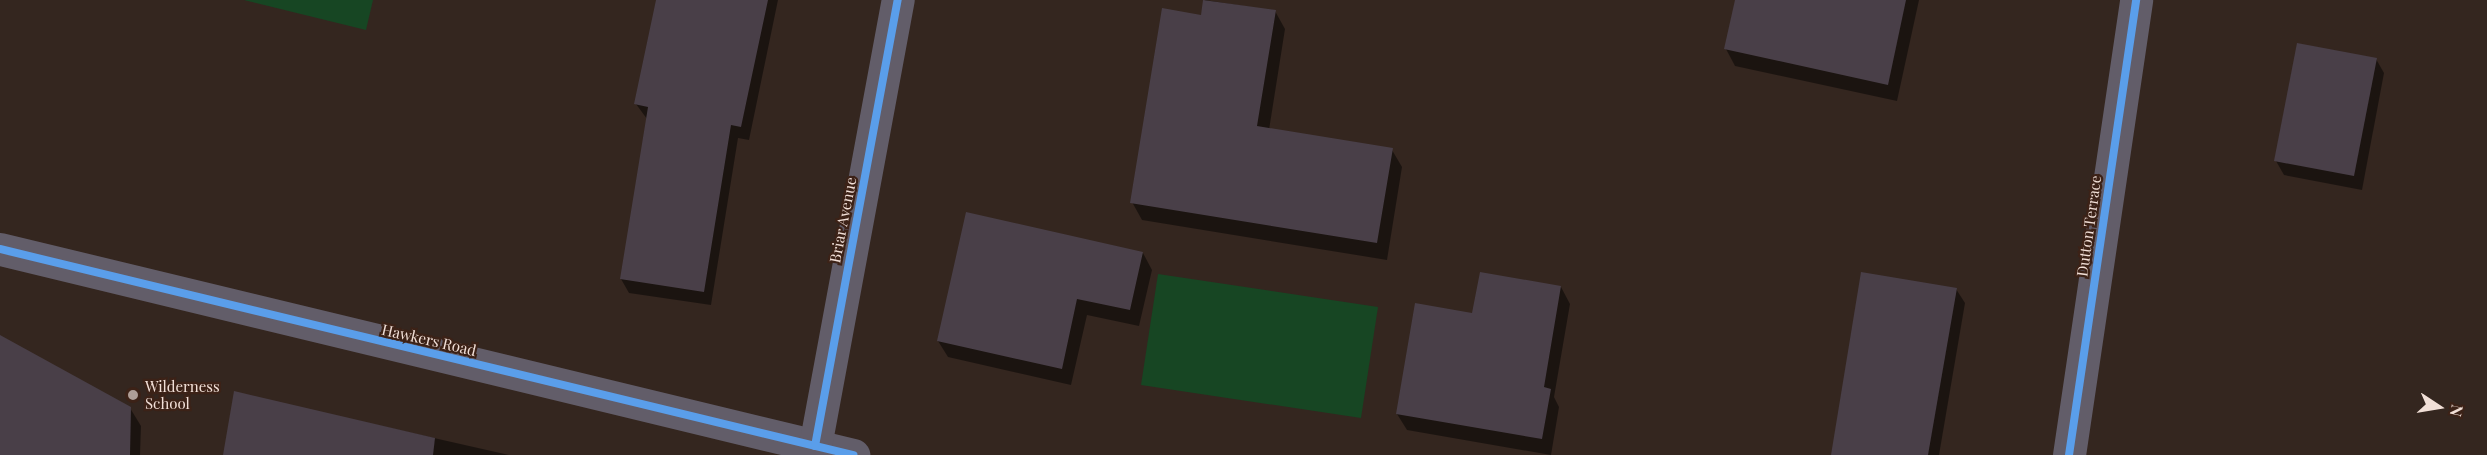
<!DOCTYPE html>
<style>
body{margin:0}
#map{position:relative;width:2487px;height:455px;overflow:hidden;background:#34261f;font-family:"Playfair Display",serif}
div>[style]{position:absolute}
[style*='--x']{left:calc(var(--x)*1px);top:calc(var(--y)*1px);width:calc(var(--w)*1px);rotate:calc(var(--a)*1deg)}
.green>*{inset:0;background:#174623}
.shadow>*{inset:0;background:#0007}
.building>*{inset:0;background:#493f48}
.minor>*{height:33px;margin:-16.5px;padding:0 16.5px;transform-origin:16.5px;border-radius:16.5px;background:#625d69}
.cycleway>*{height:8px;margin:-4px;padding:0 4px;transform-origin:4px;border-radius:4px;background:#5a9eea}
.dots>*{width:16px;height:16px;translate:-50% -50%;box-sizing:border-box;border:3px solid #3c2217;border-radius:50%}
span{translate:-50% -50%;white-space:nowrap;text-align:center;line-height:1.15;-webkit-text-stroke:4.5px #3c2217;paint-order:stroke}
.street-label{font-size:15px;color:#f1dfd7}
.poi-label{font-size:15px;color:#f1dfd7}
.left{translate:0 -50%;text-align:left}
.north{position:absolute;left:2409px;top:377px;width:60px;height:60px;-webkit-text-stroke:4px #3c2217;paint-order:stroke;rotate:102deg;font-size:16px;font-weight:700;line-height:24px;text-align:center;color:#f1dfd7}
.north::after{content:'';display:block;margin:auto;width:21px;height:27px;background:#f1dfd7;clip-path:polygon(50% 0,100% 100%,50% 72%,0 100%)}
</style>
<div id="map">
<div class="green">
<div style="clip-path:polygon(244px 0,373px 0,366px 30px)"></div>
<div style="clip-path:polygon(1158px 274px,1378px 307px,1361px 418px,1141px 385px)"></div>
</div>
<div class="shadow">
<div style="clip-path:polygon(658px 0,778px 0,749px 140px,738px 138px,711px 305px,629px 293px,621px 279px,647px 119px,636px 104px)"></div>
<div style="clip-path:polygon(1205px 0,1275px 11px,1285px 29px,1269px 130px,1392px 150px,1402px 167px,1387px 260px,1142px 220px,1132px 202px,1202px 17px)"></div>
<div style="clip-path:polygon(1736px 0,1919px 0,1897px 101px,1735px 66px,1726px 49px)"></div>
<div style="clip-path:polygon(2376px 59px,2384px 73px,2362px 190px,2284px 175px,2276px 161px)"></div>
<div style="clip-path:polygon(1143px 253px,1152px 270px,1139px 326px,1087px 315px,1071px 385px,948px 357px,938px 341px)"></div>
<div style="clip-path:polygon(1561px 287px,1570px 304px,1554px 397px,1559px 407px,1551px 455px,1407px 430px,1397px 414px,1474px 315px)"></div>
<div style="clip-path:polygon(1956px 289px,1965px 303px,1939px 455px,1831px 455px)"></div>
<div style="clip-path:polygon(0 345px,130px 408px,141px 426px,140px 455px,0 455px)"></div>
<div style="clip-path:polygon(235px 393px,509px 455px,224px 455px)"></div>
</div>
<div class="building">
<div style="clip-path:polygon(656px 0,768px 0,741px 127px,731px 125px,704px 292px,620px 279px,648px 107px,634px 104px)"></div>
<div style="clip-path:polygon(1203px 0,1276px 10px,1257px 126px,1393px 148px,1377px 243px,1130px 203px,1162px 8px,1201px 15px)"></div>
<div style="clip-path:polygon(1735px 0,1906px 0,1888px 85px,1724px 49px)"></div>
<div style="clip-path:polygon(2297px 43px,2377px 58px,2354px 176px,2274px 161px)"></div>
<div style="clip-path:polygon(966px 212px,1143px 252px,1130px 310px,1077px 299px,1062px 369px,937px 341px)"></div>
<div style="clip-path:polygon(1480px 272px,1561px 286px,1544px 387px,1551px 389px,1542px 439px,1396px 414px,1415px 303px,1472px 313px)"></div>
<div style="clip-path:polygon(1861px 272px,1957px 288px,1928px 455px,1831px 455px)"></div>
<div style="clip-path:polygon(0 335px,131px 407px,130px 455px,0 455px)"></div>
<div style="clip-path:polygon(234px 391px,435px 438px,433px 455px,223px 455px)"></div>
</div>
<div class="minor">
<div style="--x:0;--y:249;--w:878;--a:13.58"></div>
<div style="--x:815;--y:446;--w:454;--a:-79.5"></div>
<div style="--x:2069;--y:455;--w:460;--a:-81.6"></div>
</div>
<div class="cycleway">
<div style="--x:0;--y:249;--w:878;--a:13.58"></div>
<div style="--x:815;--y:446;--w:454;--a:-79.5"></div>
<div style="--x:2069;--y:455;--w:460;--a:-81.6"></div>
</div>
<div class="dots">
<div style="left:133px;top:395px;background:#af9e97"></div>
</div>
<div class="street-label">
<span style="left:843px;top:220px;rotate:-79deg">Briar Avenue</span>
<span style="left:2089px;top:226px;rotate:-82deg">Dutton Terrace</span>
<span style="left:429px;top:340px;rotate:13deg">Hawkers Road</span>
</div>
<div class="poi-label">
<span class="left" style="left:145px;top:395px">Wilderness<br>School</span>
</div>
<div class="north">N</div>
</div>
